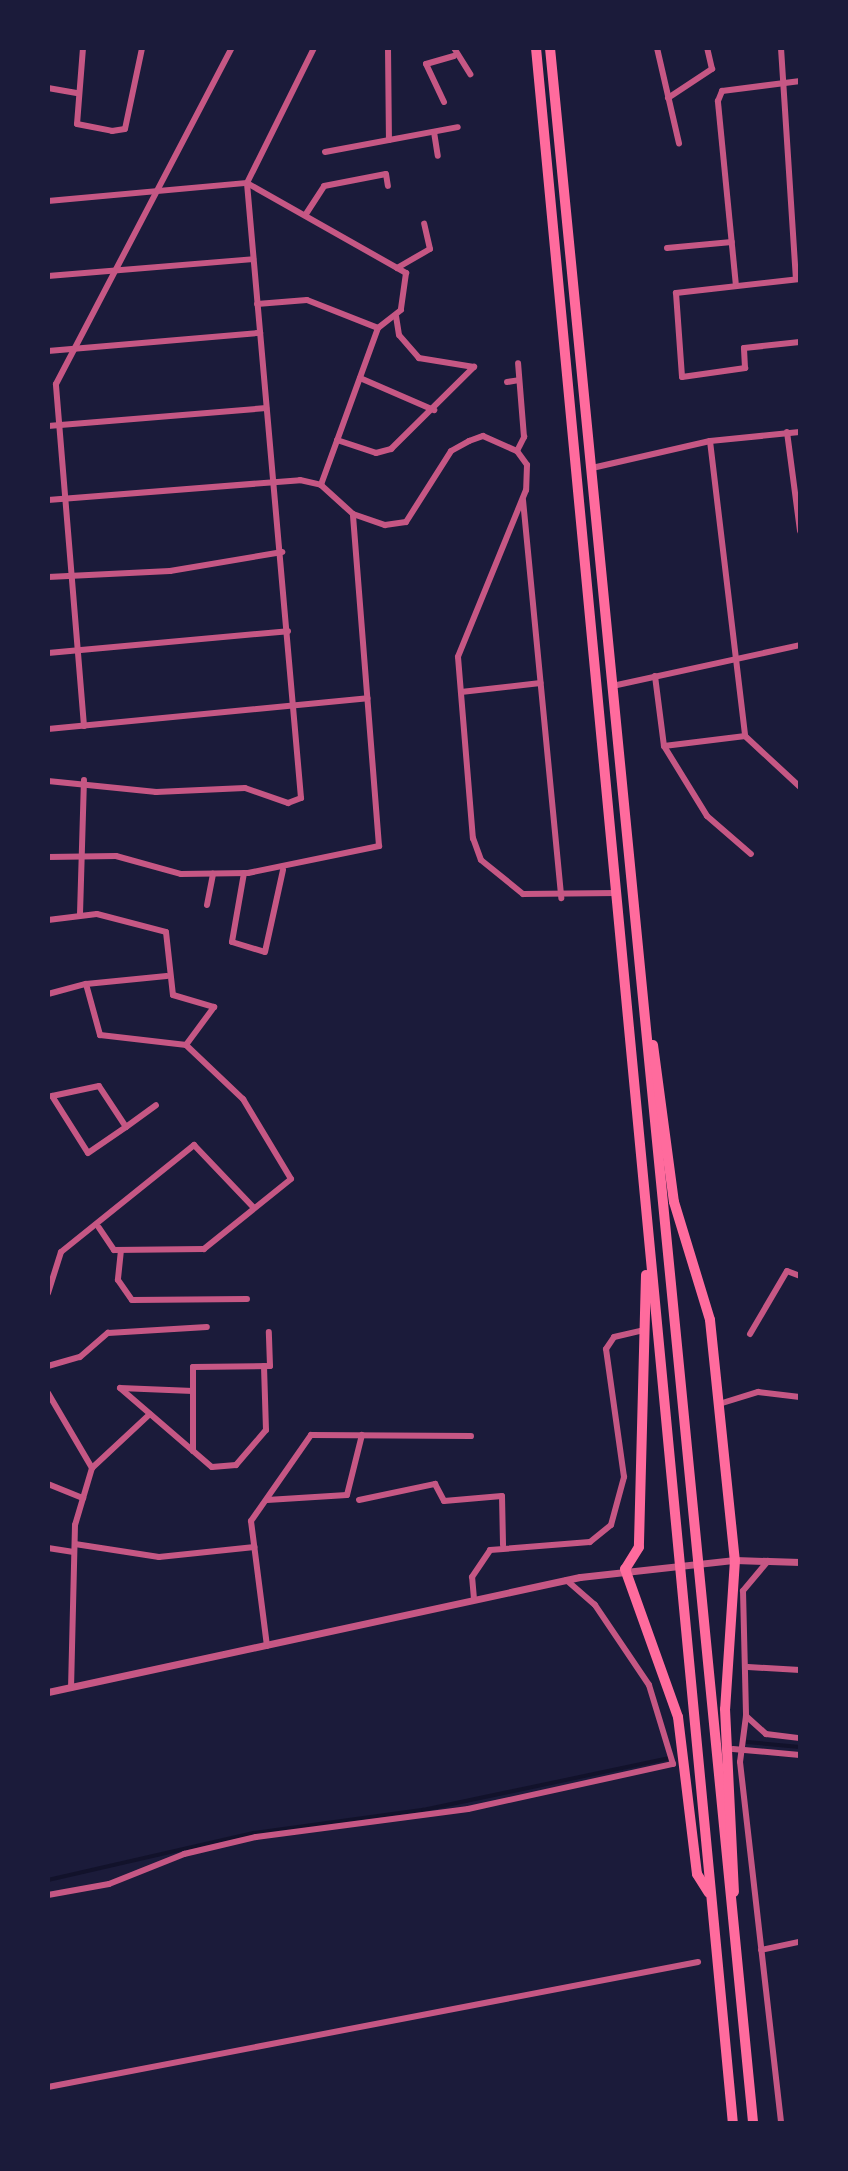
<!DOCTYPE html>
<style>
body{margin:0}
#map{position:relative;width:848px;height:2171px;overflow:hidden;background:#1b1b3a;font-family:"Roboto Condensed",sans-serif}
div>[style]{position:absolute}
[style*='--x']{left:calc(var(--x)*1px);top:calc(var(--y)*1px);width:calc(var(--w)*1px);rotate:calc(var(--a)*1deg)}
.stream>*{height:4px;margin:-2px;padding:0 2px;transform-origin:2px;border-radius:2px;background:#12122b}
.minor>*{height:6px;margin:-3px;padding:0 3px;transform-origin:3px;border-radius:3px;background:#c65784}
.tertiary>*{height:7px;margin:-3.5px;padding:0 3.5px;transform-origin:3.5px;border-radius:3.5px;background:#c65784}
.trunk>*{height:10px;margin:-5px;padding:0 5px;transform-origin:5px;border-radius:5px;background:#ff6b9d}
span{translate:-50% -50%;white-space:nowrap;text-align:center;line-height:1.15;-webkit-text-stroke:6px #1b1b3a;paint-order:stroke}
.frame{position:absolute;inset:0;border:50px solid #1b1b3a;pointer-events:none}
</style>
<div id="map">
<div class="stream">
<div style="--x:747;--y:1742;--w:53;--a:5.4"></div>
<div style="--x:48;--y:1880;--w:211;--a:-12.9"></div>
<div style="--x:254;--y:1833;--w:171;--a:-7.8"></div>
<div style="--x:423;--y:1810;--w:252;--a:-11.9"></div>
</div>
<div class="minor">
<div style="--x:83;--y:48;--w:76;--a:94.5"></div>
<div style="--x:77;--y:124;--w:36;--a:11"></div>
<div style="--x:112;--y:131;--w:13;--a:-9"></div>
<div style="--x:125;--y:129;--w:83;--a:-78.1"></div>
<div style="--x:388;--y:48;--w:92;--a:89.4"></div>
<div style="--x:454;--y:48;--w:31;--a:58"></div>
<div style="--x:657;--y:48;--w:98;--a:77"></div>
<div style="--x:781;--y:48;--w:231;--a:86.3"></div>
<div style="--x:48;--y:88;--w:29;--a:10"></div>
<div style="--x:668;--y:98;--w:53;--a:-33.4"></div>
<div style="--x:712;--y:69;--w:22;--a:-103"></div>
<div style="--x:444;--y:102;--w:42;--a:-115.3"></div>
<div style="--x:426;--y:64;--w:29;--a:-16"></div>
<div style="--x:434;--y:132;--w:24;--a:81"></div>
<div style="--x:325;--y:152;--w:135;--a:-10.6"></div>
<div style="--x:48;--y:201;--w:200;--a:-5.2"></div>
<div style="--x:247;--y:183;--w:183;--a:29.5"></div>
<div style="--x:406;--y:273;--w:37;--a:98"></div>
<div style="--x:401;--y:310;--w:29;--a:142"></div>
<div style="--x:378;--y:328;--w:167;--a:110"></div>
<div style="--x:306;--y:214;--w:33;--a:-57"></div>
<div style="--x:324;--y:186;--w:63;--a:-11"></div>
<div style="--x:386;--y:174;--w:12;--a:81"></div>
<div style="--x:667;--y:248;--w:65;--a:-5.3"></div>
<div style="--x:397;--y:268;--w:38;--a:-30"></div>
<div style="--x:430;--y:249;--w:26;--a:-103"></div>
<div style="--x:48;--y:276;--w:206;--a:-4.7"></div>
<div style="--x:800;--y:279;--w:125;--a:173.6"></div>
<div style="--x:676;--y:293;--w:84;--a:85.9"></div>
<div style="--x:682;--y:377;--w:64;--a:-8.1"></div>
<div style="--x:745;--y:368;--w:20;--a:-93"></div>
<div style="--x:744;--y:348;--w:56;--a:-6.1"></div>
<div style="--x:736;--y:286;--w:186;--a:-95.6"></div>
<div style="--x:718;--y:101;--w:11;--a:-68"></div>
<div style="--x:722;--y:91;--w:79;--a:-7.3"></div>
<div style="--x:257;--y:304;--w:50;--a:-4.6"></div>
<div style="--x:307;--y:300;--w:76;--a:21.5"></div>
<div style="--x:48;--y:351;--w:213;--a:-4.9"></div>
<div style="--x:360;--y:378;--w:81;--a:23.4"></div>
<div style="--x:507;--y:382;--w:12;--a:-9"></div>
<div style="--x:48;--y:426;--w:219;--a:-4.7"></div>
<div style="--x:787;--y:432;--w:100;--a:82.5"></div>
<div style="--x:337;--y:440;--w:41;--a:18.4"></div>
<div style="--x:376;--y:453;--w:16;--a:-15"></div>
<div style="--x:391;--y:449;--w:117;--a:-44.7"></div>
<div style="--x:474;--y:367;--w:56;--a:-170.7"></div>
<div style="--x:419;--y:358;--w:30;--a:-131"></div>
<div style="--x:399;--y:335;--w:19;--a:-99"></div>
<div style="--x:710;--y:441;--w:297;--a:83.2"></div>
<div style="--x:517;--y:451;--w:16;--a:-63"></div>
<div style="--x:524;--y:437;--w:74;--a:-94.6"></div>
<div style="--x:592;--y:468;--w:121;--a:-12.9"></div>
<div style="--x:710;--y:441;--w:90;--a:-5.7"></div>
<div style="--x:48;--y:500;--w:253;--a:-4.5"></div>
<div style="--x:300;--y:480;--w:22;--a:13"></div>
<div style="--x:321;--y:485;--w:43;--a:42.2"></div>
<div style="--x:353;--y:514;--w:34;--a:19"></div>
<div style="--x:385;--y:525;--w:21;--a:-8"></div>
<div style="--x:406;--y:522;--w:84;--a:-57.6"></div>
<div style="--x:451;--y:451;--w:21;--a:-29"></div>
<div style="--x:469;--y:441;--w:15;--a:-20"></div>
<div style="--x:483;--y:436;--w:37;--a:24"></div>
<div style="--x:517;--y:451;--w:17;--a:54"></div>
<div style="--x:527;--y:465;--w:25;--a:92"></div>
<div style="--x:526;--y:490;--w:180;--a:112.2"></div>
<div style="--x:458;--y:657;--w:182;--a:85.3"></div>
<div style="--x:473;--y:838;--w:23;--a:70"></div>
<div style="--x:481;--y:860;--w:54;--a:39"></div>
<div style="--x:523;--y:894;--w:94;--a:-0.6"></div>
<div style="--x:523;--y:500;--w:400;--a:84.5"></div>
<div style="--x:48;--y:577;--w:122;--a:-2.8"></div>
<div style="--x:170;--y:571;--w:114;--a:-9.6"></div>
<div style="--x:48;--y:653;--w:241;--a:-5.2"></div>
<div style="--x:655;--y:676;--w:71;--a:82.7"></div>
<div style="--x:664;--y:746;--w:82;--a:58.4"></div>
<div style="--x:707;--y:816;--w:58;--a:40.8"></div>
<div style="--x:617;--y:685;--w:187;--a:-12.3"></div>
<div style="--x:461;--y:692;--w:80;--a:-6.5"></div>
<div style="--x:84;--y:726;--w:343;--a:-94.7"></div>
<div style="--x:56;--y:384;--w:379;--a:-62.4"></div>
<div style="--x:48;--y:729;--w:321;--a:-5.5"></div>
<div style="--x:664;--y:746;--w:82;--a:-7"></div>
<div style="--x:745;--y:736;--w:75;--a:42.8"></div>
<div style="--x:48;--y:781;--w:109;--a:5.8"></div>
<div style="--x:156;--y:792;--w:89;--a:-2.6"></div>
<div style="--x:245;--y:788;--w:46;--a:19.2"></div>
<div style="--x:288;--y:803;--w:14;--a:-21"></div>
<div style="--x:301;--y:798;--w:617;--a:-95.02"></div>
<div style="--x:247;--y:183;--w:151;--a:-63.6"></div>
<div style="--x:48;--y:857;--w:68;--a:-0.8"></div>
<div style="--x:116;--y:856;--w:67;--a:15.5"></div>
<div style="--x:181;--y:874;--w:67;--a:-0.9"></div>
<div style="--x:248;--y:873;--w:134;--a:-11.6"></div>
<div style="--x:379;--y:846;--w:333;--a:-94.5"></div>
<div style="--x:244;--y:873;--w:70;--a:99.9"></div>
<div style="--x:232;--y:942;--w:34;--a:17"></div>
<div style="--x:265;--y:952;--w:84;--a:-77.6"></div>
<div style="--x:207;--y:905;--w:32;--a:-79"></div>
<div style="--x:80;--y:914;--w:134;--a:-88.3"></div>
<div style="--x:48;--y:920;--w:49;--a:-7"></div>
<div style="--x:97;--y:914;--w:71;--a:14.6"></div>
<div style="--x:166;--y:932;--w:63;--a:83.7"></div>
<div style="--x:173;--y:995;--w:43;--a:16.3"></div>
<div style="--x:214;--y:1007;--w:47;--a:126.4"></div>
<div style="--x:86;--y:984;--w:81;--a:-5.6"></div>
<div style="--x:48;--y:994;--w:39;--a:-15"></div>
<div style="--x:86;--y:984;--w:53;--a:74.6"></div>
<div style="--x:100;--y:1035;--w:87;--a:6.6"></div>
<div style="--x:186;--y:1045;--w:79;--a:43.5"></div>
<div style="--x:243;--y:1099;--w:93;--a:59"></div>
<div style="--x:291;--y:1179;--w:112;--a:141.2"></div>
<div style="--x:204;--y:1249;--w:90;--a:179.4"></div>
<div style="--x:114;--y:1250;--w:27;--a:-124"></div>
<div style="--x:126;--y:1127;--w:49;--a:-123.4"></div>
<div style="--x:99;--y:1086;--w:48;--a:168"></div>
<div style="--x:52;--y:1096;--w:67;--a:57.7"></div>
<div style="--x:88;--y:1153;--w:46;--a:-34.4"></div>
<div style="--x:126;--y:1127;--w:37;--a:-36"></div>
<div style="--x:121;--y:1250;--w:30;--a:96"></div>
<div style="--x:118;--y:1280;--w:24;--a:55"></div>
<div style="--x:132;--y:1300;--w:115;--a:-0.5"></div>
<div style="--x:48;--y:1293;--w:43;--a:-72.4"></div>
<div style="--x:61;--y:1252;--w:171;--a:-38.8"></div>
<div style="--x:194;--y:1145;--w:87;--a:46.4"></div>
<div style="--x:750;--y:1334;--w:73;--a:-59.6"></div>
<div style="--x:787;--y:1271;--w:14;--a:21"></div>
<div style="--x:48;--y:1366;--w:33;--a:-16"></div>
<div style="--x:80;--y:1357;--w:37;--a:-41"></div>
<div style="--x:108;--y:1333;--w:99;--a:-3.5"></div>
<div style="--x:193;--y:1391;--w:73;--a:-177.6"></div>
<div style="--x:120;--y:1388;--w:121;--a:40.7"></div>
<div style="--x:212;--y:1467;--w:24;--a:-5"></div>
<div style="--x:236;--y:1465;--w:46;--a:-49.4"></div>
<div style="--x:266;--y:1430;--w:64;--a:-91.8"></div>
<div style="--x:48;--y:1393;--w:87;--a:59.6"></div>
<div style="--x:92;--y:1468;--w:59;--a:106.6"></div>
<div style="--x:75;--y:1525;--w:163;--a:91.4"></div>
<div style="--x:719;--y:1404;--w:41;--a:-17.1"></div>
<div style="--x:758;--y:1392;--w:42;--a:6.8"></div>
<div style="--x:193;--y:1451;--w:84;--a:-90"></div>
<div style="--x:193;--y:1367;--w:77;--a:-0.7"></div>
<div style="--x:270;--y:1366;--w:34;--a:-92"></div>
<div style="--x:92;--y:1468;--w:79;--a:-43"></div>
<div style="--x:48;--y:1484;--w:38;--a:22"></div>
<div style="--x:267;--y:1500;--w:80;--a:-3.6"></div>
<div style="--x:347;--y:1495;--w:62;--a:-76"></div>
<div style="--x:359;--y:1500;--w:78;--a:-11.9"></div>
<div style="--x:435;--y:1484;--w:19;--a:62"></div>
<div style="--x:444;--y:1501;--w:58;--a:-4.9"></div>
<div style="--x:502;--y:1496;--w:49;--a:88.8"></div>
<div style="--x:75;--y:1544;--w:85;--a:8.8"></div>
<div style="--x:159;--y:1557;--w:96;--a:-6"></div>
<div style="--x:48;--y:1548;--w:26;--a:9"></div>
<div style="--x:768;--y:1561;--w:39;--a:130"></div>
<div style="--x:743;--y:1591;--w:125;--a:88.6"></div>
<div style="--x:746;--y:1716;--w:27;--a:42"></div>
<div style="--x:766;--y:1734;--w:34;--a:7"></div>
<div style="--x:474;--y:1599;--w:22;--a:-95"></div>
<div style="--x:472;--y:1577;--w:32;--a:-56"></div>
<div style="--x:490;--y:1550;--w:100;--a:-4.6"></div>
<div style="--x:590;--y:1542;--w:27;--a:-39"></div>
<div style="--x:611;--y:1525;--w:50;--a:-74.8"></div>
<div style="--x:624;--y:1477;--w:129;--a:-98"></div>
<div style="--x:606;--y:1349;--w:14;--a:-56"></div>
<div style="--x:614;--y:1337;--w:27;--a:-13"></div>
<div style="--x:267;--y:1646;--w:126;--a:-97.3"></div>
<div style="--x:251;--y:1521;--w:105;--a:-55.1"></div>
<div style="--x:311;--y:1435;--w:160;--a:0.4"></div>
<div style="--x:748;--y:1667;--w:52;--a:3.3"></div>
<div style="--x:746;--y:1716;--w:46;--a:97.4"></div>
<div style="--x:740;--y:1762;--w:363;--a:83.5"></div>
<div style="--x:733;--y:1749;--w:67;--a:5.1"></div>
<div style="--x:48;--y:1895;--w:62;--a:-10.2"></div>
<div style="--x:109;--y:1884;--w:81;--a:-21.8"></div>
<div style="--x:184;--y:1854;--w:74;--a:-13.3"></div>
<div style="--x:256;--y:1837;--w:214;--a:-7.5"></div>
<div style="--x:468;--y:1809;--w:210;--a:-12.4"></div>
<div style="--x:673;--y:1764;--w:83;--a:-106.9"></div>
<div style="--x:649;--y:1685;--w:97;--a:-124"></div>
<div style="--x:595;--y:1605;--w:38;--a:-139"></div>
<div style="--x:761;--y:1950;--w:40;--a:-12"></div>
<div style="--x:48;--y:2087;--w:662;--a:-10.89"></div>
</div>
<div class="tertiary">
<div style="--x:48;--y:1692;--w:544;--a:-12.2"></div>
<div style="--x:580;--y:1577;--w:156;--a:-6.3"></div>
<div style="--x:735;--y:1560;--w:65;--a:1.8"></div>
</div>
<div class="trunk">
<div style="--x:536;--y:48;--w:2084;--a:84.58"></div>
<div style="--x:550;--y:48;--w:2085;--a:84.41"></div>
<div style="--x:653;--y:1045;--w:158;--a:82.4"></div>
<div style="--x:674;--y:1202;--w:123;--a:73"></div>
<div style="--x:710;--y:1320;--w:241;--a:84.1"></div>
<div style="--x:735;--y:1560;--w:149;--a:93.8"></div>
<div style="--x:725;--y:1709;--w:183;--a:87.2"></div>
<div style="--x:646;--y:1275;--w:272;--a:91.5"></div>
<div style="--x:639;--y:1547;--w:26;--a:122"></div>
<div style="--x:625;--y:1569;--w:157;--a:70.3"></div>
<div style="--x:678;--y:1717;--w:158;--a:83.1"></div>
<div style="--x:697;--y:1874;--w:22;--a:58"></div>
</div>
<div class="frame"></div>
</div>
